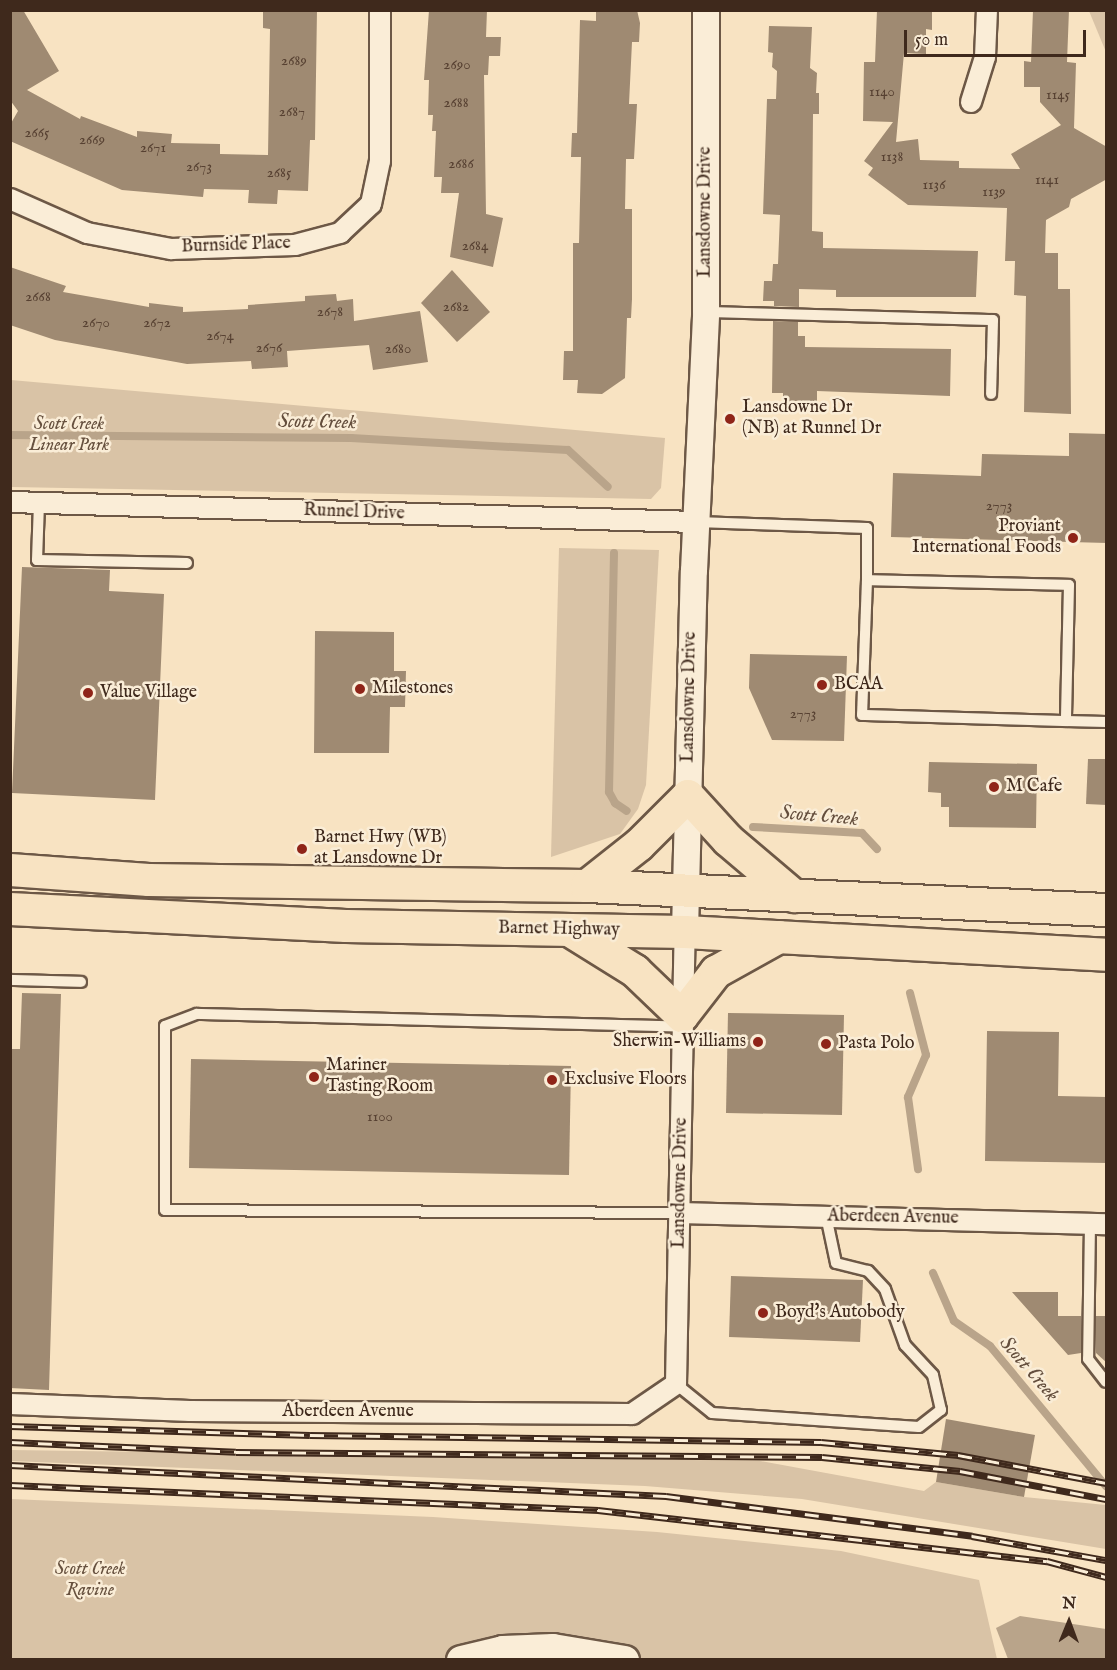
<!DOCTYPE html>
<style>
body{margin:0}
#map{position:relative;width:1117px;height:1670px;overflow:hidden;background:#f8e3c2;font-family:"IM FELL English",serif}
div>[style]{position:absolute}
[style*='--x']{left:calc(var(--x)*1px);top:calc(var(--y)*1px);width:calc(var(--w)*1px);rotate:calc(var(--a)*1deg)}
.green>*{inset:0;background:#d9c3a6}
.water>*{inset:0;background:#b9a48a}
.stream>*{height:8px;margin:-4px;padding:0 4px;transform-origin:4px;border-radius:4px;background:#b9a48a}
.building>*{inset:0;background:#9f8a72}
.roads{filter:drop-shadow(2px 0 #6d5846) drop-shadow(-2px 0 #6d5846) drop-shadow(0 2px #6d5846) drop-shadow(0 -2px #6d5846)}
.service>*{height:10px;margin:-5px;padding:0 5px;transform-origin:5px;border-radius:5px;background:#faedd7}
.minor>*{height:20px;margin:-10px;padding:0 10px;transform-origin:10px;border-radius:10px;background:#faedd7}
.tertiary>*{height:26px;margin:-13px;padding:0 13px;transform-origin:13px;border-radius:13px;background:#faedd7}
.secondary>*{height:28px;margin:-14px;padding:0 14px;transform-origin:14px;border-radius:14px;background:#faedd7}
.primary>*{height:32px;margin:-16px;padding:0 16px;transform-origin:16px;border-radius:16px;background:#f8e3c2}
.rail>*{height:7px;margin-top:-3.5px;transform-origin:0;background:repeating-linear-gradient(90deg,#faedd7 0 14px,#3f291c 0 28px);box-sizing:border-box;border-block:2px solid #3f291c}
.dots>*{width:16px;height:16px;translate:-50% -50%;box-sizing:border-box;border:3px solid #faedd7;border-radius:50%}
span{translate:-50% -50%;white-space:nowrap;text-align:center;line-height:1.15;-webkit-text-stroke:5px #faedd7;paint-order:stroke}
.number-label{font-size:15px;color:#574132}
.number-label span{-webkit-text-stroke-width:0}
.street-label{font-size:18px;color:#3f291c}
.poi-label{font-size:18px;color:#3f291c}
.left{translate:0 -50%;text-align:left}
.right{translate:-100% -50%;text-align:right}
.park-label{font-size:18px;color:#66503e;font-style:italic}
.water-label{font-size:20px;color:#644e3d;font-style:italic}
.frame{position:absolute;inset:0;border:12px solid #3f291c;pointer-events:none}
.north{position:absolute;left:1039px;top:1592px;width:60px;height:60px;-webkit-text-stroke:4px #faedd7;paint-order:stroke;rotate:1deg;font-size:16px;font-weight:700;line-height:24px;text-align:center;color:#3f291c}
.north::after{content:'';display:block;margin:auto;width:21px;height:27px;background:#3f291c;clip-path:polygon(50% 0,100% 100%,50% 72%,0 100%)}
.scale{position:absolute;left:904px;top:30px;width:182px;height:27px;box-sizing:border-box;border:3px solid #3f291c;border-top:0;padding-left:8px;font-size:18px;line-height:21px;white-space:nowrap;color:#3f291c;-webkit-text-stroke:4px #faedd7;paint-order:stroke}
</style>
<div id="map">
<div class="green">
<div style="clip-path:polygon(1089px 11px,1106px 11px,1106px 52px)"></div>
<div style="clip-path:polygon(11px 380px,665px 438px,661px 488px,651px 499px,11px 487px)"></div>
<div style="clip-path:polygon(559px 548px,659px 550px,646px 785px,638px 809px,620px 834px,551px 857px)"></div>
<div style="clip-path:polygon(11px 1450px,760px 1461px,924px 1491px,936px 1482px,1024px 1497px,1106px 1505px,1106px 1549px,802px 1499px,645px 1486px,11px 1461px)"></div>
<div style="clip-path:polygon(11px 1499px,433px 1517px,657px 1532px,841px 1551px,979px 1580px,997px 1659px,11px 1660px)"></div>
</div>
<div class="water">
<div style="clip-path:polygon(1020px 1616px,1106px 1629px,1106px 1659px,1008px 1659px,996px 1628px)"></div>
</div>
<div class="stream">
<div style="--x:10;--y:435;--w:341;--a:0.5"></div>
<div style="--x:351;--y:438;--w:217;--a:3.2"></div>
<div style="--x:568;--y:450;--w:54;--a:42.8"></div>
<div style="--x:614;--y:553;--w:239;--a:91.2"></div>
<div style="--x:609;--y:792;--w:13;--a:61"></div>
<div style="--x:615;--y:803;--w:14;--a:34"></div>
<div style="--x:753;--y:827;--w:109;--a:3.2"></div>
<div style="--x:862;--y:833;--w:22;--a:47"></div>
<div style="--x:910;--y:993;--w:64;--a:75.5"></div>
<div style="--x:926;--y:1055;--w:46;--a:113.2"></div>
<div style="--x:908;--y:1097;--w:73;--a:82.1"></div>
<div style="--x:933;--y:1273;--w:52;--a:66.4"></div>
<div style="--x:954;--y:1321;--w:44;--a:34.8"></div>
<div style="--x:990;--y:1346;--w:182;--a:50.4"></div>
</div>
<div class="building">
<div style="clip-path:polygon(10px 10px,23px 10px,59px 71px,27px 90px,80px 119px,81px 116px,137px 137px,137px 131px,172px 134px,171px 143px,220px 144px,220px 154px,268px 155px,270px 29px,263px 28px,263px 10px,317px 10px,315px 140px,310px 140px,308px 191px,278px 190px,277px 204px,248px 203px,249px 190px,204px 189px,203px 197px,122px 190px,10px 141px,10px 125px,18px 111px,10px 100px)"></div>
<div style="clip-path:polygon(429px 10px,487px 10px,486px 37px,501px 37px,500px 56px,489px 56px,488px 75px,484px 75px,486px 214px,503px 218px,493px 267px,450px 257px,459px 193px,441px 193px,442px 177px,434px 177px,436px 131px,432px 131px,433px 115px,428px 115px,429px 80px,424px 80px)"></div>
<div style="clip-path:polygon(596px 10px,637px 10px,640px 23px,639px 42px,632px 42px,629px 104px,637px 104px,634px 159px,626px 159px,625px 209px,632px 209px,632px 299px,631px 318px,627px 318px,625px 378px,602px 394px,577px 393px,578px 380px,563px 380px,564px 351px,573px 351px,573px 243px,579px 243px,581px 157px,571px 157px,572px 133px,577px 133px,580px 20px,596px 21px)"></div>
<div style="clip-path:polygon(877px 10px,932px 10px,932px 30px,926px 29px,926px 54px,904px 53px,896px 142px,918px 139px,920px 160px,959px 161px,959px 168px,1020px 169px,1011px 154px,1061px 125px,1040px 102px,1040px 87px,1024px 87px,1024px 61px,1031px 62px,1033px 10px,1069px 10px,1067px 62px,1076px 63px,1074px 128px,1107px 147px,1107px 179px,1071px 199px,1069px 207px,1046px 220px,1045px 253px,1058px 253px,1058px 289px,1070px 289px,1071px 414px,1024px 412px,1026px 296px,1014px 295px,1015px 261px,1005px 261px,1007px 208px,908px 205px,868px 175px,873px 168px,864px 161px,893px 122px,863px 121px,864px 62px,875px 62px)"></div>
<div style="clip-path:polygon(769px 26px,812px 27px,810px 68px,817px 73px,816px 93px,819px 93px,819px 114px,813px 114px,812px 231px,823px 232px,823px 248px,978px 251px,976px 297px,836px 297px,836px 290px,799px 289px,799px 307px,774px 306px,774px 301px,763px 301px,764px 281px,772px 281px,773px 264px,778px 264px,780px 215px,763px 214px,767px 99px,776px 99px,777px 71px,772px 67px,773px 53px,768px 52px)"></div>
<div style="clip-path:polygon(10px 267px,66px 286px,63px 292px,149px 307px,149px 303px,183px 307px,183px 312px,248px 309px,248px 305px,305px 301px,305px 296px,336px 294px,337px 301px,353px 299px,354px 321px,420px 311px,428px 362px,373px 370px,369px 345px,287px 351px,288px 367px,252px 369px,251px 361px,187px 364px,55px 340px,10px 325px)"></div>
<div style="clip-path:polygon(452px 270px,490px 312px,457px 342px,421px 303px)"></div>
<div style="clip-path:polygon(773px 321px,798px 322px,798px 336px,805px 336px,805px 347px,951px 349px,950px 396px,817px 391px,817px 410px,783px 409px,783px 393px,772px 393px)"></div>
<div style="clip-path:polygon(1069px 433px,1107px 434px,1107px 543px,891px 537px,893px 473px,981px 476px,982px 454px,1069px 456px)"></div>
<div style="clip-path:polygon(22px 567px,110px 570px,109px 591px,164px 594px,155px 800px,12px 793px)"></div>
<div style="clip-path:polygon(315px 631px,394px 632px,394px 671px,406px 671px,405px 707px,390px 707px,389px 753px,314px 753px)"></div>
<div style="clip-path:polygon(750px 654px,847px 656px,844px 741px,772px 740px,749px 688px)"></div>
<div style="clip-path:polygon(1088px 759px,1107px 759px,1107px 805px,1086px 804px)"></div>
<div style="clip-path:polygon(929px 762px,1037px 764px,1036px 828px,949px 827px,949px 807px,941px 807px,941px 793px,928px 792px)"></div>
<div style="clip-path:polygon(22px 993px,61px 994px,49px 1390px,10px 1388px,10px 1049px,20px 1049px)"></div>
<div style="clip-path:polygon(728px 1013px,844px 1015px,842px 1115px,726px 1113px)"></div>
<div style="clip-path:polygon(987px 1031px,1059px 1032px,1058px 1096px,1107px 1097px,1107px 1163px,985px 1161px)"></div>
<div style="clip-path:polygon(191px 1059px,571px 1066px,569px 1175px,189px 1168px)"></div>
<div style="clip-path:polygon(731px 1276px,863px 1280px,860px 1342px,729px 1337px)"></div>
<div style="clip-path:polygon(1012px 1292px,1058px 1292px,1058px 1316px,1081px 1316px,1081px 1353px,1068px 1355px)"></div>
<div style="clip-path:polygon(1096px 1316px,1107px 1316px,1107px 1363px,1096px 1353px)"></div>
<div style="clip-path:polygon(946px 1419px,1035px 1435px,1024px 1497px,936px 1482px)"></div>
</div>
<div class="roads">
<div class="service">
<div style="--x:706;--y:312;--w:287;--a:1.6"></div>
<div style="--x:993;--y:320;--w:74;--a:91.5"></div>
<div style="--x:39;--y:503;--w:57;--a:92"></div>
<div style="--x:37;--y:560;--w:150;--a:1.1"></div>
<div style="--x:697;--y:522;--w:170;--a:2"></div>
<div style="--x:867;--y:528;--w:52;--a:90"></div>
<div style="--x:867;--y:580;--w:202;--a:1.4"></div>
<div style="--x:1069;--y:585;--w:136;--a:91.3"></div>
<div style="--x:1066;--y:721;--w:40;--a:1.4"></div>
<div style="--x:867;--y:580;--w:135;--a:92.1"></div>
<div style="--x:862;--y:715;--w:204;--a:1.7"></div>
<div style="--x:10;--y:980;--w:71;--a:1.6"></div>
<div style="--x:680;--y:1213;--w:515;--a:-179.67"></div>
<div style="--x:165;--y:1210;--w:184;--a:-90"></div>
<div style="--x:165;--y:1026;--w:34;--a:-21"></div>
<div style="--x:197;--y:1014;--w:485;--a:1.5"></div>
<div style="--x:1090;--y:1223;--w:136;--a:90.8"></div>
<div style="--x:1088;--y:1359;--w:29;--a:52"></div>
<div style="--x:676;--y:1384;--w:46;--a:38.9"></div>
<div style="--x:712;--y:1413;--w:207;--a:3.9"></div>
<div style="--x:919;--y:1427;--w:28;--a:-38"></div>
<div style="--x:941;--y:1410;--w:36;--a:-103"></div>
<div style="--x:933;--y:1375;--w:41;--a:-133"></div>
<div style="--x:905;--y:1345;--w:59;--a:-109.7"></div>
<div style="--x:885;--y:1289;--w:25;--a:-133"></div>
<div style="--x:868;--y:1271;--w:33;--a:-166"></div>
<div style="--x:836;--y:1263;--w:48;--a:-102"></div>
</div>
<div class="minor">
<div style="--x:971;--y:102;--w:47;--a:-72.7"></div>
<div style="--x:985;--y:57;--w:47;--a:-87.6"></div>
<div style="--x:10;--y:199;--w:84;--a:23.8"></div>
<div style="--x:87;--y:233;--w:86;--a:10.8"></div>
<div style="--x:171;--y:249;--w:124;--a:-1.8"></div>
<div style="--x:295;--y:245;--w:47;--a:-14.9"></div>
<div style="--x:340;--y:233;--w:42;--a:-43.1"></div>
<div style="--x:371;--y:204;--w:44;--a:-78.2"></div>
<div style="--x:380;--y:161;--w:151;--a:-90"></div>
<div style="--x:10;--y:502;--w:687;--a:1.67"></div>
<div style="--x:680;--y:1213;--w:426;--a:1.5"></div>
<div style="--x:10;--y:1404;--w:180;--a:2.2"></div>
<div style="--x:190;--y:1411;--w:442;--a:0.4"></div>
<div style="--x:632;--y:1414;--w:53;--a:-34.3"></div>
<div style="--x:676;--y:1384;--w:452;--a:-88.9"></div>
</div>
<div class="tertiary">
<div style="--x:685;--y:932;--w:361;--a:-88.6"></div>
<div style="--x:694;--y:571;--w:259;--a:-87.3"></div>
<div style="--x:706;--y:312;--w:302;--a:-90"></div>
</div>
<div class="secondary">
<div style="--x:461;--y:1660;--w:43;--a:-13.4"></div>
<div style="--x:503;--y:1650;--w:50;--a:-2.3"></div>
<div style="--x:553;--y:1648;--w:73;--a:9.5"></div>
</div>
<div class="primary">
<div style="--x:10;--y:870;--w:139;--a:4.1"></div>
<div style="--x:149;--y:880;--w:438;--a:0.8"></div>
<div style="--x:587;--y:886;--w:520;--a:2.65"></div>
<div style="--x:587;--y:886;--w:66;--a:-38.3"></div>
<div style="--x:639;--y:845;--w:69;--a:-45"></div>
<div style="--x:688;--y:796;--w:59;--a:47.7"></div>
<div style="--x:728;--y:840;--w:87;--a:40.3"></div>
<div style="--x:10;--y:909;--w:336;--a:2.9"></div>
<div style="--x:346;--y:926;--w:339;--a:1"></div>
<div style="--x:685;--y:932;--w:422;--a:3.1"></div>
<div style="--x:569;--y:930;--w:78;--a:31.8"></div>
<div style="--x:635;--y:971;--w:65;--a:43.8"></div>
<div style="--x:682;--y:1016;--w:56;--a:-52.3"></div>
<div style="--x:716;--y:972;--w:72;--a:-29.1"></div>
</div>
</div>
<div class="rail">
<div style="--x:10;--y:1426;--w:300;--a:1.7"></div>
<div style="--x:310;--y:1435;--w:511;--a:0.78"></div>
<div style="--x:821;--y:1442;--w:138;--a:5.4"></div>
<div style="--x:958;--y:1455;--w:151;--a:10.7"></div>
<div style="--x:10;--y:1442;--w:226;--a:2.5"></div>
<div style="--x:236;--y:1452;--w:586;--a:0.49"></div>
<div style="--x:822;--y:1457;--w:139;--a:5.8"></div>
<div style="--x:960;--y:1471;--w:149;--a:10.9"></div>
<div style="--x:10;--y:1465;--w:657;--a:2.71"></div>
<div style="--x:666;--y:1496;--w:309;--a:7.4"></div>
<div style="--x:972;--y:1536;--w:136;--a:10.2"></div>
<div style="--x:10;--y:1485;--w:589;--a:2.43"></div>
<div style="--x:598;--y:1510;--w:452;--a:6.5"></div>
<div style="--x:1047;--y:1561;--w:61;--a:15.2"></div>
</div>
<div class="dots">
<div style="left:730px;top:419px;background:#8f2418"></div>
<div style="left:1073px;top:538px;background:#8f2418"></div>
<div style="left:822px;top:685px;background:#8f2418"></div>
<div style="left:360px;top:689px;background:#8f2418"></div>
<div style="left:88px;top:693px;background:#8f2418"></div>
<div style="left:994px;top:787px;background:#8f2418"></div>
<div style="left:302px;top:849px;background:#8f2418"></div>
<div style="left:758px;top:1042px;background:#8f2418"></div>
<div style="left:826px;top:1044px;background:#8f2418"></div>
<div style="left:314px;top:1077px;background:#8f2418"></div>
<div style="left:552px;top:1080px;background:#8f2418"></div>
<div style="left:763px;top:1313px;background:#8f2418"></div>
</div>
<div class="number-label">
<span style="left:294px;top:61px">2689</span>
<span style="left:457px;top:65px">2690</span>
<span style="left:882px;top:92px">1140</span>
<span style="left:1058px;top:95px">1145</span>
<span style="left:456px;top:103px">2688</span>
<span style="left:292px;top:112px">2687</span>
<span style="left:37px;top:133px">2665</span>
<span style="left:92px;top:140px">2669</span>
<span style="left:153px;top:148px">2671</span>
<span style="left:892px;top:157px">1138</span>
<span style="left:461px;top:164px">2686</span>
<span style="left:199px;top:167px">2673</span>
<span style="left:279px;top:173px">2685</span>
<span style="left:1047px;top:180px">1141</span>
<span style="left:934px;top:185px">1136</span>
<span style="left:994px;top:192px">1139</span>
<span style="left:475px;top:246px">2684</span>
<span style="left:38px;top:297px">2668</span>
<span style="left:456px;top:307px">2682</span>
<span style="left:330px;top:312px">2678</span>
<span style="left:96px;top:323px">2670</span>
<span style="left:157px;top:323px">2672</span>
<span style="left:220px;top:336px">2674</span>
<span style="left:269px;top:348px">2676</span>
<span style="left:398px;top:349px">2680</span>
<span style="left:999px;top:506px">2773</span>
<span style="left:803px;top:714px">2773</span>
<span style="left:380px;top:1117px">1100</span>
</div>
<div class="street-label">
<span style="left:706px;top:212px;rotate:-90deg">Lansdowne Drive</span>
<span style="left:236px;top:246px;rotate:-2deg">Burnside Place</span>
<span style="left:354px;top:513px;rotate:2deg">Runnel Drive</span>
<span style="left:690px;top:697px;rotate:-89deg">Lansdowne Drive</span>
<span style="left:559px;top:930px;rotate:1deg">Barnet Highway</span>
<span style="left:681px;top:1183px;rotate:-89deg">Lansdowne Drive</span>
<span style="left:893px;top:1218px;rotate:1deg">Aberdeen Avenue</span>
<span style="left:348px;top:1412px">Aberdeen Avenue</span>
</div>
<div class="poi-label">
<span class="left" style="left:742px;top:419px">Lansdowne Dr<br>(NB) at Runnel Dr</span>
<span class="right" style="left:1061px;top:538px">Proviant<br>International Foods</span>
<span class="left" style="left:834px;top:685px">BCAA</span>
<span class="left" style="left:372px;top:689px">Milestones</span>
<span class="left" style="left:100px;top:693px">Value Village</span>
<span class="left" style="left:1006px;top:787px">M Cafe</span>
<span class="left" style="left:314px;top:849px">Barnet Hwy (WB)<br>at Lansdowne Dr</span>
<span class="right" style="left:746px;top:1042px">Sherwin-Williams</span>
<span class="left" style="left:838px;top:1044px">Pasta Polo</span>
<span class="left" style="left:326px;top:1077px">Mariner<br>Tasting Room</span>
<span class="left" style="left:564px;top:1080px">Exclusive Floors</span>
<span class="left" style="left:775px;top:1313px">Boyd's Autobody</span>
</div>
<div class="park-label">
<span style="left:69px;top:436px">Scott Creek<br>Linear Park</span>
<span style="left:90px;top:1581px">Scott Creek<br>Ravine</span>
</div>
<div class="water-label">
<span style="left:317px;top:422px;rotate:1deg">Scott Creek</span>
<span style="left:819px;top:816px;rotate:5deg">Scott Creek</span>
<span style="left:1029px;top:1369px;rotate:49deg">Scott Creek</span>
</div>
<div class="frame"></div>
<div class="north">N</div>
<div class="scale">50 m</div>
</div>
